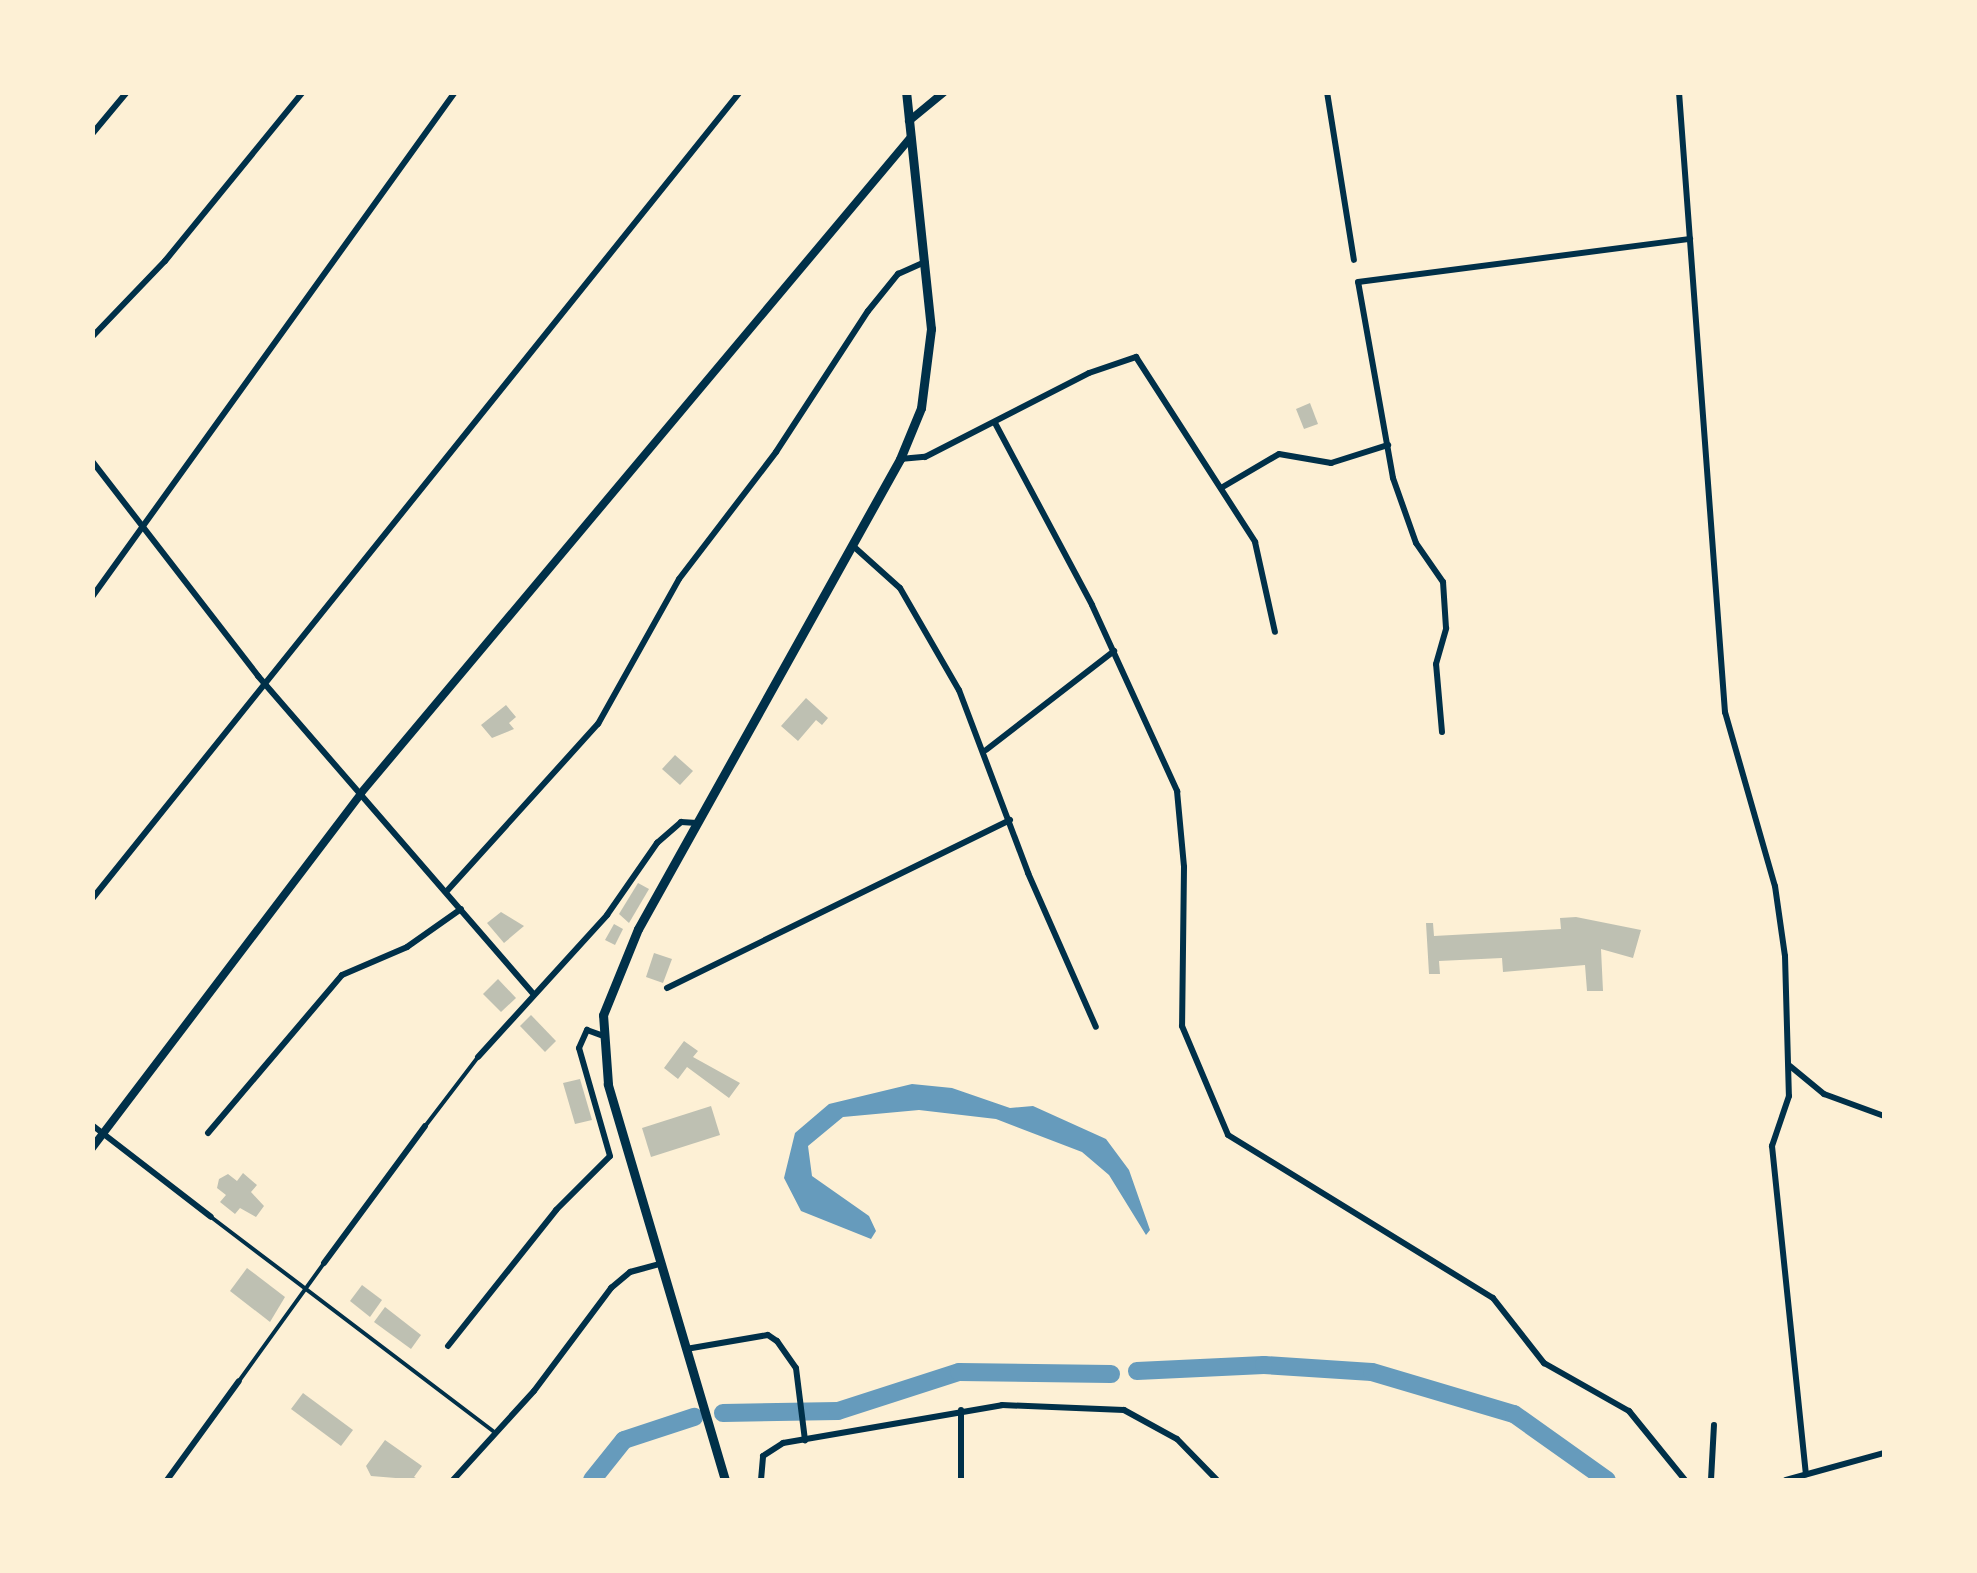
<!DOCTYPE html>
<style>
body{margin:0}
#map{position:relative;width:1977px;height:1573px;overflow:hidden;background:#fdf0d5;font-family:"Golos Text",sans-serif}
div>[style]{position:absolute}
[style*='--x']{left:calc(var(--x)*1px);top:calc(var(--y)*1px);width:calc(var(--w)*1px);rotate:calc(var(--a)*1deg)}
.water>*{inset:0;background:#669bbc}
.river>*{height:18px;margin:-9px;padding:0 9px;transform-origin:9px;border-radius:9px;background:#669bbc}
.building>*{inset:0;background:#bec0b2}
.pedestrian>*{height:4px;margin:-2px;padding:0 2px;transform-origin:2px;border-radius:2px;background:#003049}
.minor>*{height:6px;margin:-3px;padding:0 3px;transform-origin:3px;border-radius:3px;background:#003049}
.tertiary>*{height:8px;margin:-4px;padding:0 4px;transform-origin:4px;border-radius:4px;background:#003049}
.primary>*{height:9px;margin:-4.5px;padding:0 4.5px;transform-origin:4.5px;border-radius:4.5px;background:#003049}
span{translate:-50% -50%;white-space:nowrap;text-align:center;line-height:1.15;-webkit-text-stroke:9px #fdf0d5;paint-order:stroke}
.frame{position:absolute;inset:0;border:95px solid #fdf0d5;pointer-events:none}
</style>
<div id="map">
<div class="water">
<div style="clip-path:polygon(912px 1084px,952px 1088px,1010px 1108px,1033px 1106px,1106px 1139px,1129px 1170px,1150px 1230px,1146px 1235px,1109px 1175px,1082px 1152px,996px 1119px,919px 1110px,843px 1117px,808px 1146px,812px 1176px,869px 1216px,876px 1231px,871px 1239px,801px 1211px,784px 1178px,795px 1133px,829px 1104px)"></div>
</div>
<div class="river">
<div style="--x:1137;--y:1371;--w:127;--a:-2.7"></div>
<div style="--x:1264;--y:1365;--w:108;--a:3.7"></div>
<div style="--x:1372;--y:1372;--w:148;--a:16.5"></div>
<div style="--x:1514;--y:1414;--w:114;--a:35.4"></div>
<div style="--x:723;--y:1413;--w:115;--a:-1"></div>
<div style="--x:838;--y:1411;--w:127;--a:-17.9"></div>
<div style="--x:959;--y:1372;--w:152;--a:0.8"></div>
<div style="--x:592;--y:1480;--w:51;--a:-51.3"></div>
<div style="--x:624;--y:1440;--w:74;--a:-18.2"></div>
</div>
<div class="building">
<div style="clip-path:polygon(1310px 403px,1318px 424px,1304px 429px,1296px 409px)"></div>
<div style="clip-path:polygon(806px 698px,828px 718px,822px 725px,816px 720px,798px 741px,781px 726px)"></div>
<div style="clip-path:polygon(506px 705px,516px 717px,509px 723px,514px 729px,492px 738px,481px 725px)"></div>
<div style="clip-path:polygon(675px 755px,693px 771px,680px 785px,662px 769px)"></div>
<div style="clip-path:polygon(638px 883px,649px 889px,629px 923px,619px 914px)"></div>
<div style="clip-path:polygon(501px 912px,524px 926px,504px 943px,487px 923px)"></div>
<div style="clip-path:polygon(1576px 917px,1641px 930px,1633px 958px,1601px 949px,1603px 991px,1587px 991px,1585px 965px,1503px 972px,1502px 958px,1439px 961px,1440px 974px,1429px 974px,1426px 923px,1433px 923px,1434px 936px,1561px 929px,1560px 918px)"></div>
<div style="clip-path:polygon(614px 924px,623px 929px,615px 945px,605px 940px)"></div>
<div style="clip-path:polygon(654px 953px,672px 959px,663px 983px,646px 977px)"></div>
<div style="clip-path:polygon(498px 979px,516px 998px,501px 1012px,483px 994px)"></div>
<div style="clip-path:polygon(531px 1015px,556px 1041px,545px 1052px,520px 1026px)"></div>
<div style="clip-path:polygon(684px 1041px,698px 1051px,693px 1057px,740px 1083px,729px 1098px,687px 1067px,678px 1079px,664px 1068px)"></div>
<div style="clip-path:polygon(580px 1079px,592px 1120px,575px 1124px,563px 1083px)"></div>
<div style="clip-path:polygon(711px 1106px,720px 1135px,651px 1157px,642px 1128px)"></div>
<div style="clip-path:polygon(243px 1173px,257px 1185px,251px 1192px,264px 1206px,256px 1217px,240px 1208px,235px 1214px,220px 1202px,226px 1195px,217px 1188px,219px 1179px,228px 1174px,237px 1181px)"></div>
<div style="clip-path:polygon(247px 1268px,285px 1297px,270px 1322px,230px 1291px)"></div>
<div style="clip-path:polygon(362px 1285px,382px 1300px,370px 1317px,350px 1301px)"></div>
<div style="clip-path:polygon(385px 1307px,421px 1335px,411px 1349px,374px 1322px)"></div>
<div style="clip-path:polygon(303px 1393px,353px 1430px,341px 1446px,291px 1409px)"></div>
<div style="clip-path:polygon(385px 1440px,422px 1466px,414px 1477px,420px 1480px,371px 1476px,366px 1466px)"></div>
</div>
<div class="pedestrian">
<div style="--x:426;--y:1125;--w:86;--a:-52.6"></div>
<div style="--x:211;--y:1217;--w:354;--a:37.2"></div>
<div style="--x:239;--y:1381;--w:145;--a:-54.2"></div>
</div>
<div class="minor">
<div style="--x:1327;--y:92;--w:170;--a:80.9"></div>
<div style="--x:1679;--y:92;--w:622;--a:85.76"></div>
<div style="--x:1725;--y:712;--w:181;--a:74"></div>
<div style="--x:1775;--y:886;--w:71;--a:81.9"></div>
<div style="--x:1785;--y:956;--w:140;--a:88.4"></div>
<div style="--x:1789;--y:1096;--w:53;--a:108.8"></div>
<div style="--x:1772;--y:1146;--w:330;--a:84.1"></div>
<div style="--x:92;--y:134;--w:55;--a:-50.2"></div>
<div style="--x:92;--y:337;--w:105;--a:-46.2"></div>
<div style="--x:165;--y:261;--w:218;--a:-50.8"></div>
<div style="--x:995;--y:423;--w:206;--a:61.9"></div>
<div style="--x:1092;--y:605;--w:205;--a:65.4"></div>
<div style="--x:1177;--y:791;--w:76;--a:84.7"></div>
<div style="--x:1184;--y:867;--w:159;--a:90.7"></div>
<div style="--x:1182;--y:1026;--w:118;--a:67.1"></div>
<div style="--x:1228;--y:1135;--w:311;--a:31.6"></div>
<div style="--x:1493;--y:1298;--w:83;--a:51.9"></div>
<div style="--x:1544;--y:1363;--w:98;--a:29.5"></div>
<div style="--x:1629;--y:1411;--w:89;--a:50.9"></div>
<div style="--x:900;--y:459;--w:25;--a:-5"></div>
<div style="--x:925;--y:457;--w:184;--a:-27.1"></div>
<div style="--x:1089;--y:373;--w:50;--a:-18.8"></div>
<div style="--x:1136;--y:357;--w:220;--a:57.2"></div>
<div style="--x:1255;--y:542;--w:92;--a:77.5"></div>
<div style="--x:92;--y:461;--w:272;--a:52.3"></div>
<div style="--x:258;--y:676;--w:420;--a:49.1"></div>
<div style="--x:1221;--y:488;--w:67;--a:-30.4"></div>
<div style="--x:1279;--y:454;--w:53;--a:9.8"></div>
<div style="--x:1331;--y:463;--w:60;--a:-17.5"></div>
<div style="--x:852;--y:545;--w:64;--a:41.9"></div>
<div style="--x:900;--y:588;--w:118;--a:60"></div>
<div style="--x:959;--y:690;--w:196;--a:69.3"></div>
<div style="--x:1028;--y:873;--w:168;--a:66.2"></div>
<div style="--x:92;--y:597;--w:622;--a:-54.29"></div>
<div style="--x:1442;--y:732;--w:68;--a:-95"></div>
<div style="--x:1436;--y:664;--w:37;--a:-74"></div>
<div style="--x:1446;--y:628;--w:46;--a:-93.7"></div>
<div style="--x:1443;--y:582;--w:47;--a:-124.7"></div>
<div style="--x:1416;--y:543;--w:69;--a:-109.5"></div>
<div style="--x:1393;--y:478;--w:199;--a:-100.1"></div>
<div style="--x:1358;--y:282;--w:335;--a:-7.4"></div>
<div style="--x:986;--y:750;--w:162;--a:-37.7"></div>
<div style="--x:446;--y:892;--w:227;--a:-47.9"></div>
<div style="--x:598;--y:724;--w:166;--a:-60.8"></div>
<div style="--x:679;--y:579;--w:160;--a:-52.6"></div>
<div style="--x:776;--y:452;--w:168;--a:-56.9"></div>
<div style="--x:868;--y:311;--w:48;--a:-51"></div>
<div style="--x:898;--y:274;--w:30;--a:-24"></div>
<div style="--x:92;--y:899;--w:1035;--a:-51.24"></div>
<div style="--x:667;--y:988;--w:382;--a:-26.1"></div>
<div style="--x:478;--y:1057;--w:192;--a:-47.7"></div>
<div style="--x:607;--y:915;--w:88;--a:-55.2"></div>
<div style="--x:657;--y:843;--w:32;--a:-41"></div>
<div style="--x:681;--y:822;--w:16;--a:4"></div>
<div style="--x:1790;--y:1066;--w:44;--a:39.5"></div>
<div style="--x:1824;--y:1094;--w:64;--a:20.1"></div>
<div style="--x:92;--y:1125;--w:150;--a:37.7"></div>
<div style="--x:208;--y:1133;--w:207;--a:-49.7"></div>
<div style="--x:342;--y:975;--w:71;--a:-23.3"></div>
<div style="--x:407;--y:947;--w:66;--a:-35.1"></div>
<div style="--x:324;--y:1263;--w:170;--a:-53.6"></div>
<div style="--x:448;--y:1346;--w:174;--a:-51.5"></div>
<div style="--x:556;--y:1210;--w:76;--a:-45"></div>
<div style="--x:610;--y:1156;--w:112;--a:-106"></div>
<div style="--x:579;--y:1048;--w:20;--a:-66"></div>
<div style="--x:587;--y:1030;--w:15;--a:20"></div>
<div style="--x:686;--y:1349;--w:83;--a:-9.7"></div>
<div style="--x:768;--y:1335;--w:11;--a:34"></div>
<div style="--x:777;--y:1341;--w:33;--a:55"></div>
<div style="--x:796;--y:1368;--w:73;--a:82.9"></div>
<div style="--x:167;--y:1480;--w:122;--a:-54"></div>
<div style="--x:453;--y:1480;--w:120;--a:-47.7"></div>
<div style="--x:534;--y:1391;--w:129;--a:-53.2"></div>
<div style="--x:611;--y:1288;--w:25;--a:-40"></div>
<div style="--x:630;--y:1272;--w:31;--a:-15"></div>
<div style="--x:761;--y:1480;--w:24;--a:-85"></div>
<div style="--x:763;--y:1456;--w:24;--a:-33"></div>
<div style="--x:783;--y:1443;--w:222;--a:-9.8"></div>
<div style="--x:1002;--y:1405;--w:122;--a:2.3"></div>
<div style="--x:1124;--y:1410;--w:60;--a:28.7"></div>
<div style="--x:1177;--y:1439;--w:57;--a:45.7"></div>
<div style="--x:961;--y:1480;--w:70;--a:-90"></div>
<div style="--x:1711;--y:1480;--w:55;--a:-86.9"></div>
<div style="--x:1786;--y:1480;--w:102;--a:-15.4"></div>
</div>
<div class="tertiary">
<div style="--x:909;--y:121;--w:45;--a:-39.6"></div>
<div style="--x:92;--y:1148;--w:445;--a:-52.8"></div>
<div style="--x:361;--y:793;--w:856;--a:-50.02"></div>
</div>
<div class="primary">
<div style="--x:725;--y:1480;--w:413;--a:-106.5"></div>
<div style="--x:608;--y:1084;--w:69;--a:-94.1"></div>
<div style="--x:603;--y:1015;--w:93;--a:-67.9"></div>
<div style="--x:638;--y:929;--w:538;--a:-60.86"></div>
<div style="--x:900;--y:459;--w:55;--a:-67.6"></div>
<div style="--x:921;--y:408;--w:80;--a:-82.8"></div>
<div style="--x:931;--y:329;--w:238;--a:-96"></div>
</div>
<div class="frame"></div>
</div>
